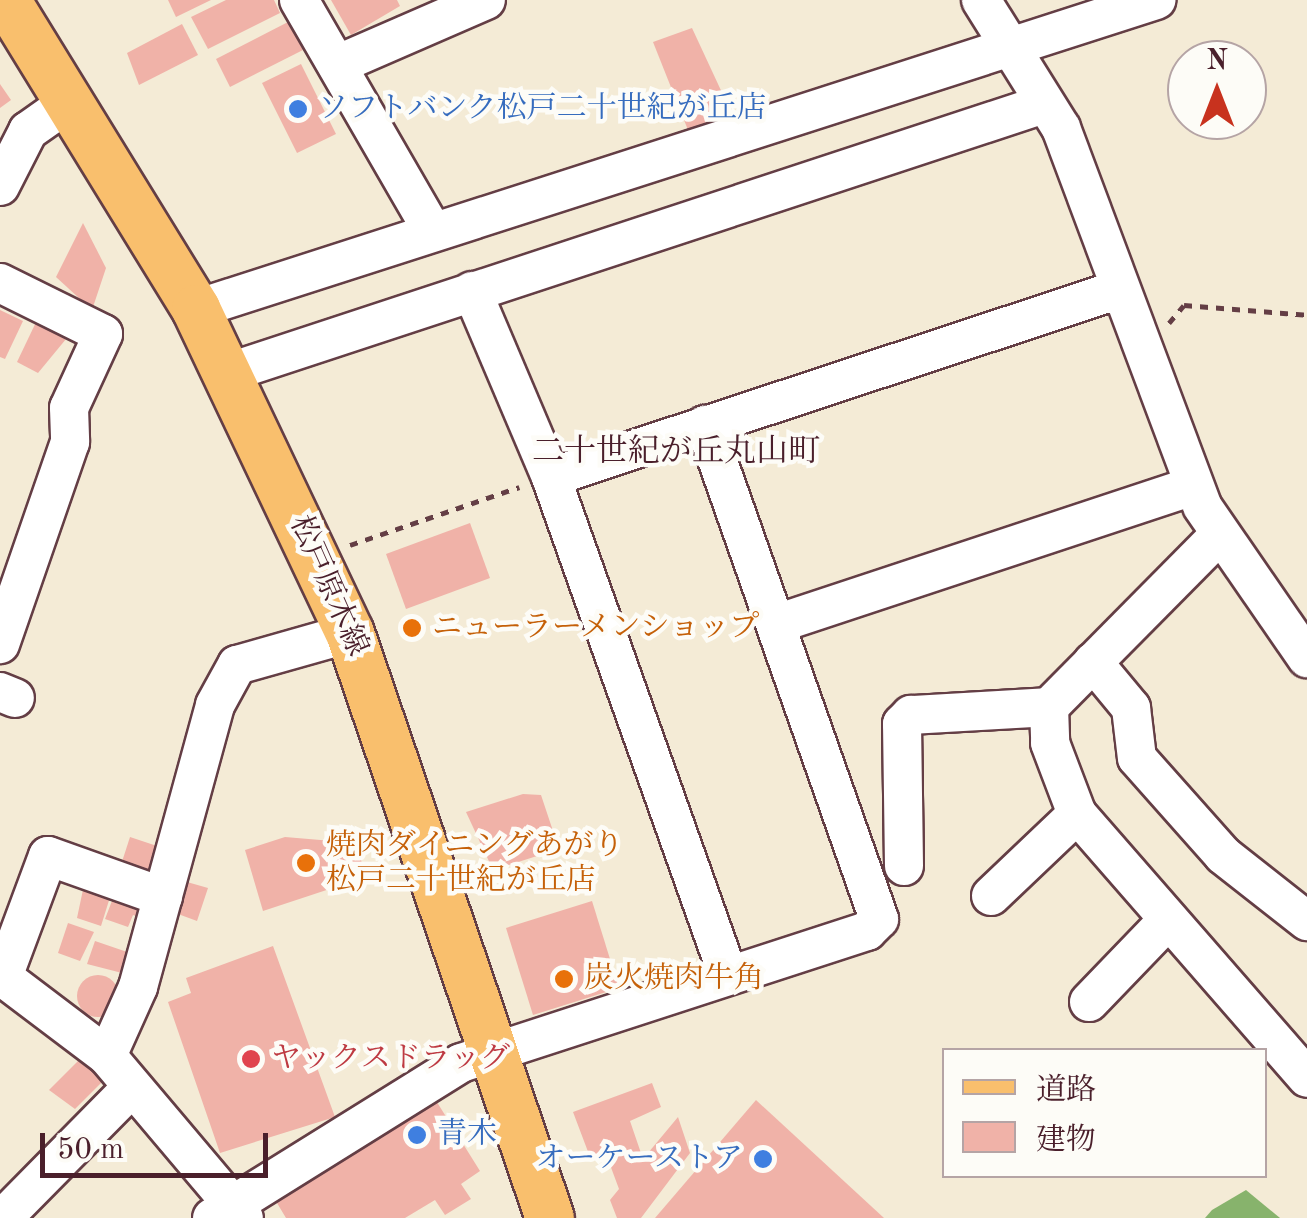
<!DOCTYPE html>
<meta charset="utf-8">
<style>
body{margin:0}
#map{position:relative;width:1307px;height:1218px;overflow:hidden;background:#f4ebd6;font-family:"Old Standard TT","Noto Serif JP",serif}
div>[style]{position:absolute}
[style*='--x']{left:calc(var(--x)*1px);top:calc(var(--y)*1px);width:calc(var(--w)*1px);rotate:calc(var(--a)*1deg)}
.forest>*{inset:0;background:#87b36c}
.building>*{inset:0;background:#f0b2a8}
.round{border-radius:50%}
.path>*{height:5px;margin-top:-2.5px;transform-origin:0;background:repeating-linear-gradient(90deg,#643e45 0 8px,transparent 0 16px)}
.roads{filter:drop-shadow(2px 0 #643e45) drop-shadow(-2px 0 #643e45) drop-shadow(0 2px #643e45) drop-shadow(0 -2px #643e45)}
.minor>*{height:38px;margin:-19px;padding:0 19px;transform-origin:19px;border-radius:19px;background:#fff}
.major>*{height:48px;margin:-24px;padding:0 24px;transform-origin:24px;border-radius:24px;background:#f9bf6d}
.dots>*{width:28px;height:28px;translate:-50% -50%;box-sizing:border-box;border:5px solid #fdfcf7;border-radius:50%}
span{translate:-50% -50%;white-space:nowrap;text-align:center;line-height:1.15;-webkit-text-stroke:9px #fdfcf7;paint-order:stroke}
.shop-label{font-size:30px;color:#366cbe}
.left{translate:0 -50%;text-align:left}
.right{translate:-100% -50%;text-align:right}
.street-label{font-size:30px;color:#4a1f2b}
.food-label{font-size:30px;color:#c56008}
.health-label{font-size:30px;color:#be3a42}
.neighbourhood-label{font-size:32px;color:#4a1f2b}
.legend{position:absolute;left:942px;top:1048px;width:325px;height:130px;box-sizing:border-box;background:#fdfcf7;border:2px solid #b5a4a5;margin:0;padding:12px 18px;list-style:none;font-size:30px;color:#4a1f2b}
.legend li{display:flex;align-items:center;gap:20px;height:50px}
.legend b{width:50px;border:2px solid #b5a4a5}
.north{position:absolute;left:1167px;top:40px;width:100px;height:100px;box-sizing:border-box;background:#fdfcf7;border:2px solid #b5a4a5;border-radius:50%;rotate:0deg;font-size:28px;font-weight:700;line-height:40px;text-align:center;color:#4a1f2b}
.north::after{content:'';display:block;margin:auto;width:35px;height:45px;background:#c8321e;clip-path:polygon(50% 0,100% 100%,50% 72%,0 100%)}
.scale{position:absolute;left:40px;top:1133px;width:228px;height:45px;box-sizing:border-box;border:5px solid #4a1f2b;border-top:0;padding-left:12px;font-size:30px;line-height:35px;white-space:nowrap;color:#4a1f2b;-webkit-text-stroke:8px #fdfcf7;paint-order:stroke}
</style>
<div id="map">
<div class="forest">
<div style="clip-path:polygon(1246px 1190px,1280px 1218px,1205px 1218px,1212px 1210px)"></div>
</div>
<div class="building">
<div style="clip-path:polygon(168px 0,211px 0,176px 17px)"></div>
<div style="clip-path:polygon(226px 0,274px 0,280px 13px,208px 49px,191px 17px)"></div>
<div style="clip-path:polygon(331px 0,397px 0,400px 6px,351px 35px)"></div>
<div style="clip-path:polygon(288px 22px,303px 50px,230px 87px,216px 59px)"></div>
<div style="clip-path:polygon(182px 24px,198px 55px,139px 85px,127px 53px)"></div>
<div style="clip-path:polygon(692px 28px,731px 112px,688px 130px,653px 42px)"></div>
<div style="clip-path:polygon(301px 64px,336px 134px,297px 153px,262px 83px)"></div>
<div style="clip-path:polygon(0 84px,11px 100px,0 108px)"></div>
<div style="clip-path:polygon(83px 223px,106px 268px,92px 310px,56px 277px)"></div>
<div style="clip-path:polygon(0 310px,23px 321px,5px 359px,0 357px)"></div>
<div style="clip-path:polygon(38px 318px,71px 333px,38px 373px,17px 362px)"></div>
<div style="clip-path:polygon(470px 523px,490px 578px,406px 609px,386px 554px)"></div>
<div style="clip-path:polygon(523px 794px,541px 795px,559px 849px,493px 870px,466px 812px)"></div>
<div style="clip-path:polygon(130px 837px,160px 847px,150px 876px,119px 871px)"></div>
<div style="clip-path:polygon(285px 837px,356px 843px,366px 877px,263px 911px,245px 850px)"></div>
<div style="clip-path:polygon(180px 880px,208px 888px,197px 921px,170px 911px)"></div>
<div style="clip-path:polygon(84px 885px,111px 894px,101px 926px,77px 918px)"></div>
<div style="clip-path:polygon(115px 893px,149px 906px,144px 919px,133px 915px,128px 927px,105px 919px)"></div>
<div style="clip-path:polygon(592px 901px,619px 988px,533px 1015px,506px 928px)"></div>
<div style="clip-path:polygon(68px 923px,94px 932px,80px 961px,58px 953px)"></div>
<div style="clip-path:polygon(95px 941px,133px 954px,126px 974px,87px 964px)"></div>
<div style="clip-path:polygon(273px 946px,335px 1117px,220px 1153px,168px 1002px,191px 993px,186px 978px)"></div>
<div class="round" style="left:77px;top:975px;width:42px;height:42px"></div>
<div style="clip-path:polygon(82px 1057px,104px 1080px,75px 1109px,49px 1090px)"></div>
<div style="clip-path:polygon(652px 1083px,661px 1107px,630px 1121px,643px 1159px,678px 1117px,690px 1153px,641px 1218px,617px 1218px,610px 1200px,619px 1189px,606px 1154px,590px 1157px,573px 1112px)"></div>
<div style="clip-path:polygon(435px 1099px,480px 1171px,461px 1184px,471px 1199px,445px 1215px,435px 1200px,405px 1218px,286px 1218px,274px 1198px)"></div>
<div style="clip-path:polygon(756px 1100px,884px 1218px,655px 1218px)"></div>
</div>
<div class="path">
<div style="--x:1169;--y:323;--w:23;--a:-50"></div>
<div style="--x:1184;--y:305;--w:123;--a:4.6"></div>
<div style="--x:350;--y:545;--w:179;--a:-18.9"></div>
</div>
<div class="roads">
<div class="minor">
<div style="--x:299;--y:0;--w:268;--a:60"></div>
<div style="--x:981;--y:0;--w:151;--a:58"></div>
<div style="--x:1061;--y:128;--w:403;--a:69.5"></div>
<div style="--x:1202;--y:506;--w:185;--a:55.4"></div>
<div style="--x:341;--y:63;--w:158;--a:-23.5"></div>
<div style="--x:0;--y:186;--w:62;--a:-63"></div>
<div style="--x:28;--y:131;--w:54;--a:-35.2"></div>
<div style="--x:0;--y:283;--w:115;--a:26.3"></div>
<div style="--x:103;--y:334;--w:81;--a:114.7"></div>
<div style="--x:69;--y:408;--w:34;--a:88"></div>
<div style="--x:70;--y:442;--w:214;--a:109.1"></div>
<div style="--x:472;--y:291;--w:202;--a:67"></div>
<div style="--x:196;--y:309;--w:1009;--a:-17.84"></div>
<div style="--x:230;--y:372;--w:857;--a:-18.22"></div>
<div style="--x:782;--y:622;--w:433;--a:-18.3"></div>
<div style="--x:1093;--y:662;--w:60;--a:50.4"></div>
<div style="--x:1131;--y:708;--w:50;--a:83.2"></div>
<div style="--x:1137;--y:758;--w:130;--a:48.4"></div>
<div style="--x:1223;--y:855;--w:107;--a:38.2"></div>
<div style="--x:0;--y:692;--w:16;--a:22"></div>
<div style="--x:1049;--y:707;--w:36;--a:88"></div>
<div style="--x:1050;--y:743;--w:76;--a:69.2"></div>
<div style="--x:1077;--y:814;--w:350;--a:48.9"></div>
<div style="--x:904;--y:866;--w:142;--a:-90.8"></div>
<div style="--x:902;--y:724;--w:13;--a:-45"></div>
<div style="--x:911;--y:715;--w:138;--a:-3.3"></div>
<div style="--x:1049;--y:707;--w:240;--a:-45.3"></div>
<div style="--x:991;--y:896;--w:119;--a:-43.6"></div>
<div style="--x:0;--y:975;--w:134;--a:37.1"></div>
<div style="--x:107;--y:1056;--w:212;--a:49.8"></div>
<div style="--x:728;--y:975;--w:529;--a:-109.57"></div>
<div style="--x:551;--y:477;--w:599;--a:-18.28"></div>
<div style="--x:3;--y:977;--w:129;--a:-69.6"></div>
<div style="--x:48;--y:856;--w:122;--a:19.6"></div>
<div style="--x:1089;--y:1002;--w:111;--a:-46.1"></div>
<div style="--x:107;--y:1056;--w:76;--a:-65.8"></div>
<div style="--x:138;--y:987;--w:292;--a:-74.7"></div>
<div style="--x:215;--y:705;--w:46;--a:-61.2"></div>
<div style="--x:237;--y:665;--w:117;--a:-15.8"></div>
<div style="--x:3;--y:1218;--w:182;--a:-45.4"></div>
<div style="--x:212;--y:1218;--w:293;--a:-31.9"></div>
<div style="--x:461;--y:1063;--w:427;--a:-18"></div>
<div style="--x:867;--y:931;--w:17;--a:-45"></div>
<div style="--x:879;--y:919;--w:524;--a:-109.4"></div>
</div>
<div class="major">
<div style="--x:6;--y:0;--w:363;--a:58.4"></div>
<div style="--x:196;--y:309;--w:359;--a:64.6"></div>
<div style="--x:350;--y:633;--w:618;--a:71.13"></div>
</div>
</div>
<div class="dots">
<div style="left:298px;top:109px;background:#3f7fe0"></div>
<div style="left:412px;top:628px;background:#e8710a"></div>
<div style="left:306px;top:863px;background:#e8710a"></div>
<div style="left:564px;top:979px;background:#e8710a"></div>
<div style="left:251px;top:1059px;background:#e0444e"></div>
<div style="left:417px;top:1135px;background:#3f7fe0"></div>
<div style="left:763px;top:1159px;background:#3f7fe0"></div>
</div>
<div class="shop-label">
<span class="left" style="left:318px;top:109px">ソフトバンク松戸二十世紀が丘店</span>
<span class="left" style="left:437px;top:1135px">青木</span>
<span class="right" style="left:743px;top:1159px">オーケーストア</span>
</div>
<div class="street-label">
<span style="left:328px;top:586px;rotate:66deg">松戸原木線</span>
</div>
<div class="food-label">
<span class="left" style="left:432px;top:628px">ニューラーメンショップ</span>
<span class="left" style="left:326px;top:863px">焼肉ダイニングあがり<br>松戸二十世紀が丘店</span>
<span class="left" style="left:584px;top:979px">炭火焼肉牛角</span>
</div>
<div class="health-label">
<span class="left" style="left:271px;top:1059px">ヤックスドラッグ</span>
</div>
<div class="neighbourhood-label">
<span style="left:676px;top:453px">二十世紀が丘丸山町</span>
</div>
<ul class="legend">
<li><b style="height:12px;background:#f9bf6d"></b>道路</li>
<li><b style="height:28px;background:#f0b2a8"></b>建物</li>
</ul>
<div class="north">N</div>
<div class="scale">50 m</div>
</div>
